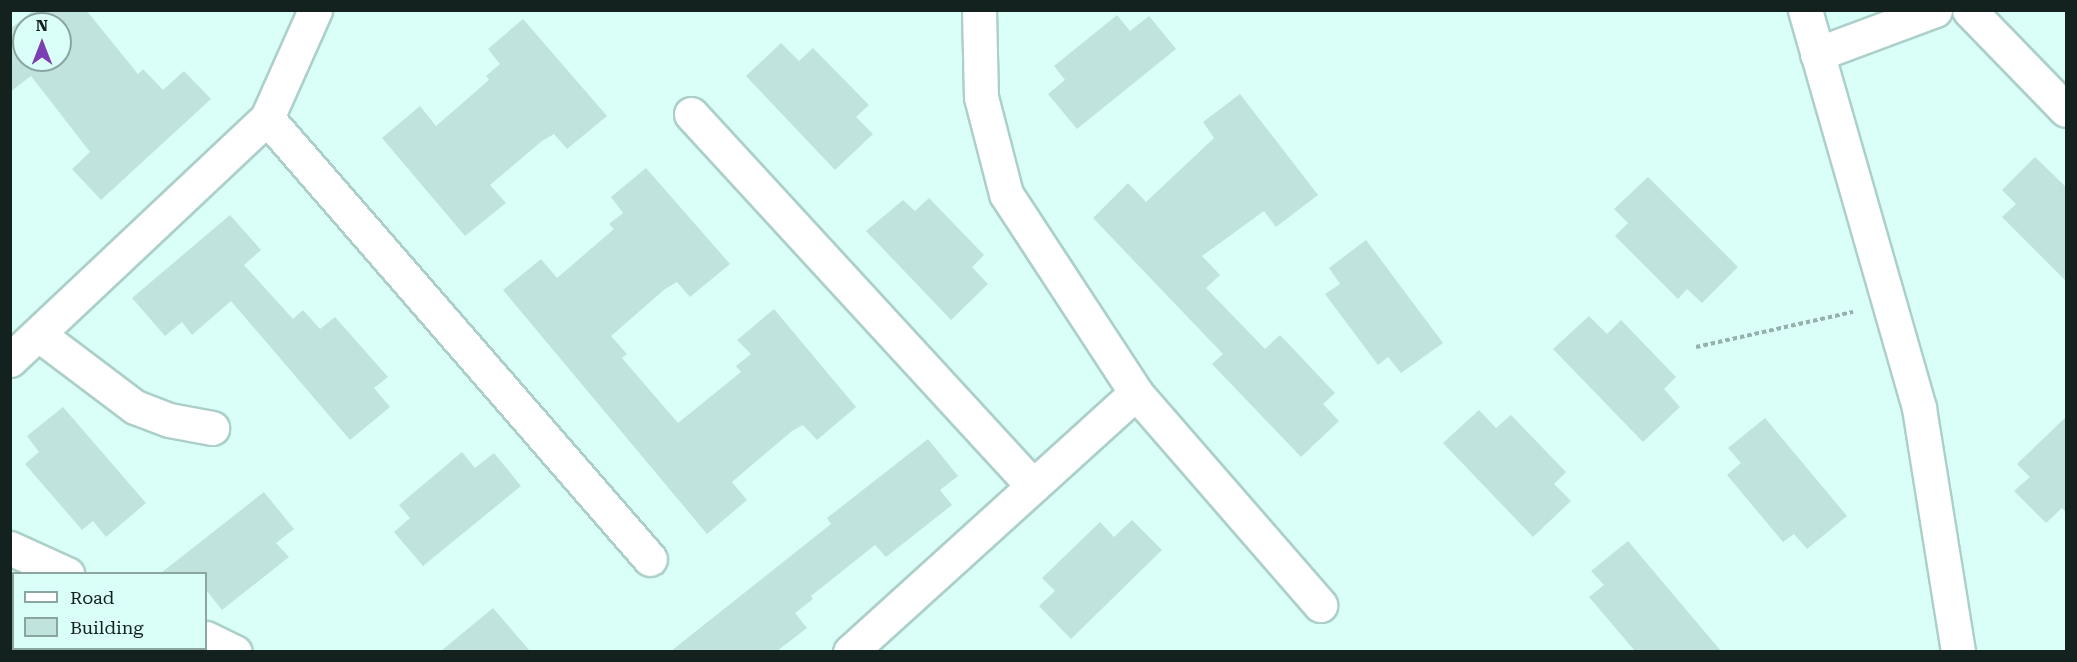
<!DOCTYPE html>
<style>
body{margin:0}
#map{position:relative;width:2077px;height:662px;overflow:hidden;background:#dafef8;font-family:"Roboto Serif",serif}
div>[style]{position:absolute}
[style*='--x']{left:calc(var(--x)*1px);top:calc(var(--y)*1px);width:calc(var(--w)*1px);rotate:calc(var(--a)*1deg)}
.building>*{inset:0;background:#c0e4dd}
.path>*{height:4px;margin-top:-2px;transform-origin:0;background:repeating-linear-gradient(90deg,#95b1ac 0 4.5px,transparent 0 7.5px)}
.roads{filter:drop-shadow(2px 0 #acd0c9) drop-shadow(-2px 0 #acd0c9) drop-shadow(0 2px #acd0c9) drop-shadow(0 -2px #acd0c9)}
.street>*{height:33px;margin:-16.5px;padding:0 16.5px;transform-origin:16.5px;border-radius:16.5px;background:#fff}
span{translate:-50% -50%;white-space:nowrap;text-align:center;line-height:1.15;-webkit-text-stroke:4.5px #dafef8;paint-order:stroke}
.frame{position:absolute;inset:0;border:12px solid #14221f;pointer-events:none}
.legend{position:absolute;left:12px;top:572px;width:195px;height:78px;box-sizing:border-box;background:#dafef8;border:2px solid #8ba6a1;margin:0;padding:8px 10px;list-style:none;font-size:18px;color:#14221f}
.legend li{display:flex;align-items:center;gap:12px;height:30px}
.legend b{width:30px;border:2px solid #8ba6a1}
.north{position:absolute;left:12px;top:12px;width:60px;height:60px;box-sizing:border-box;background:#dafef8;border:2px solid #8ba6a1;border-radius:50%;rotate:0deg;font-size:16px;font-weight:700;line-height:24px;text-align:center;color:#14221f}
.north::after{content:'';display:block;margin:auto;width:21px;height:27px;background:#7c3eb3;clip-path:polygon(50% 0,100% 100%,50% 72%,0 100%)}
</style>
<div id="map">
<div class="building">
<div style="clip-path:polygon(evenodd,34px 10px,86px 10px,138px 74px,143px 69px,163px 90px,184px 71px,211px 99px,101px 200px,72px 169px,90px 152px,31px 76px,10px 92px,10px 29px,34px 10px,24px 24px,60px 24px,60px 60px,24px 60px,24px 24px)"></div>
<div style="clip-path:polygon(1117px 15px,1130px 31px,1149px 16px,1176px 49px,1077px 129px,1048px 94px,1065px 80px,1054px 66px)"></div>
<div style="clip-path:polygon(523px 19px,607px 116px,567px 149px,554px 134px,542px 141px,490px 185px,506px 203px,465px 236px,382px 138px,420px 106px,436px 126px,489px 80px,486px 76px,500px 64px,488px 49px)"></div>
<div style="clip-path:polygon(781px 43px,799px 61px,813px 48px,869px 105px,856px 117px,873px 134px,835px 170px,746px 76px)"></div>
<div style="clip-path:polygon(1240px 94px,1318px 195px,1276px 227px,1264px 211px,1202px 256px,1220px 275px,1206px 288px,1265px 349px,1280px 335px,1335px 393px,1323px 404px,1339px 421px,1301px 457px,1212px 364px,1223px 354px,1093px 218px,1128px 183px,1146px 202px,1214px 138px,1203px 122px)"></div>
<div style="clip-path:polygon(2035px 157px,2067px 188px,2067px 282px,2002px 217px,2016px 204px,2002px 190px)"></div>
<div style="clip-path:polygon(646px 168px,730px 264px,690px 297px,677px 282px,665px 289px,611px 336px,627px 354px,622px 358px,678px 423px,741px 372px,736px 366px,751px 354px,737px 340px,774px 309px,856px 407px,817px 440px,803px 425px,792px 431px,732px 482px,747px 500px,707px 534px,503px 290px,541px 259px,557px 278px,614px 229px,609px 224px,623px 213px,611px 197px)"></div>
<div style="clip-path:polygon(1648px 177px,1738px 267px,1702px 303px,1687px 289px,1678px 299px,1615px 236px,1628px 223px,1614px 209px)"></div>
<div style="clip-path:polygon(929px 198px,984px 255px,972px 267px,988px 284px,951px 320px,866px 231px,903px 200px,915px 211px)"></div>
<div style="clip-path:polygon(230px 215px,261px 250px,244px 265px,293px 319px,303px 310px,320px 329px,335px 317px,388px 377px,374px 388px,390px 407px,350px 440px,231px 301px,192px 335px,182px 322px,165px 336px,132px 298px)"></div>
<div style="clip-path:polygon(1366px 240px,1443px 343px,1401px 373px,1388px 357px,1378px 365px,1325px 294px,1340px 284px,1329px 268px)"></div>
<div style="clip-path:polygon(1589px 316px,1607px 334px,1621px 320px,1676px 377px,1664px 389px,1680px 407px,1643px 442px,1553px 349px)"></div>
<div style="clip-path:polygon(63px 407px,146px 503px,106px 537px,93px 521px,82px 530px,25px 464px,39px 452px,27px 436px)"></div>
<div style="clip-path:polygon(1479px 410px,1496px 428px,1511px 415px,1566px 472px,1554px 484px,1571px 501px,1533px 537px,1443px 443px)"></div>
<div style="clip-path:polygon(2067px 416px,2067px 513px,2062px 508px,2046px 523px,2014px 491px,2030px 477px,2017px 464px)"></div>
<div style="clip-path:polygon(1765px 418px,1847px 516px,1807px 549px,1794px 534px,1783px 542px,1727px 475px,1741px 463px,1728px 448px)"></div>
<div style="clip-path:polygon(928px 439px,958px 476px,940px 490px,952px 505px,886px 557px,875px 545px,811px 596px,813px 599px,795px 613px,807px 628px,777px 651px,671px 651px,831px 524px,827px 518px)"></div>
<div style="clip-path:polygon(462px 452px,475px 468px,494px 453px,521px 486px,423px 566px,394px 532px,410px 518px,399px 505px)"></div>
<div style="clip-path:polygon(264px 492px,294px 529px,276px 543px,289px 557px,222px 610px,206px 590px,206px 573px,161px 573px)"></div>
<div style="clip-path:polygon(1132px 520px,1162px 550px,1071px 639px,1039px 606px,1055px 591px,1042px 578px,1100px 522px,1114px 537px)"></div>
<div style="clip-path:polygon(1628px 541px,1721px 651px,1635px 651px,1589px 597px,1604px 585px,1591px 571px)"></div>
<div style="clip-path:polygon(493px 608px,530px 651px,441px 651px)"></div>
</div>
<div class="path">
<div style="--x:1696;--y:347;--w:161;--a:-12.6"></div>
</div>
<div class="roads">
<div class="street">
<div style="--x:979;--y:10;--w:87;--a:88.7"></div>
<div style="--x:981;--y:97;--w:100;--a:75.5"></div>
<div style="--x:1006;--y:194;--w:238;--a:56.8"></div>
<div style="--x:1136;--y:393;--w:281;--a:49"></div>
<div style="--x:1805;--y:10;--w:414;--a:74"></div>
<div style="--x:1919;--y:408;--w:247;--a:80.9"></div>
<div style="--x:1969;--y:10;--w:139;--a:45.9"></div>
<div style="--x:1817;--y:54;--w:126;--a:-20.4"></div>
<div style="--x:691;--y:114;--w:505;--a:47.41"></div>
<div style="--x:267;--y:118;--w:584;--a:49.03"></div>
<div style="--x:38;--y:334;--w:121;--a:37"></div>
<div style="--x:135;--y:407;--w:36;--a:21"></div>
<div style="--x:169;--y:420;--w:44;--a:10.5"></div>
<div style="--x:10;--y:360;--w:353;--a:-43.3"></div>
<div style="--x:267;--y:118;--w:118;--a:-66"></div>
<div style="--x:10;--y:548;--w:63;--a:24.5"></div>
<div style="--x:206;--y:638;--w:32;--a:26"></div>
<div style="--x:850;--y:652;--w:386;--a:-42.2"></div>
</div>
</div>
<div class="frame"></div>
<ul class="legend">
<li><b style="height:8px;background:#fff"></b>Road</li>
<li><b style="height:16px;background:#c0e4dd"></b>Building</li>
</ul>
<div class="north">N</div>
</div>
